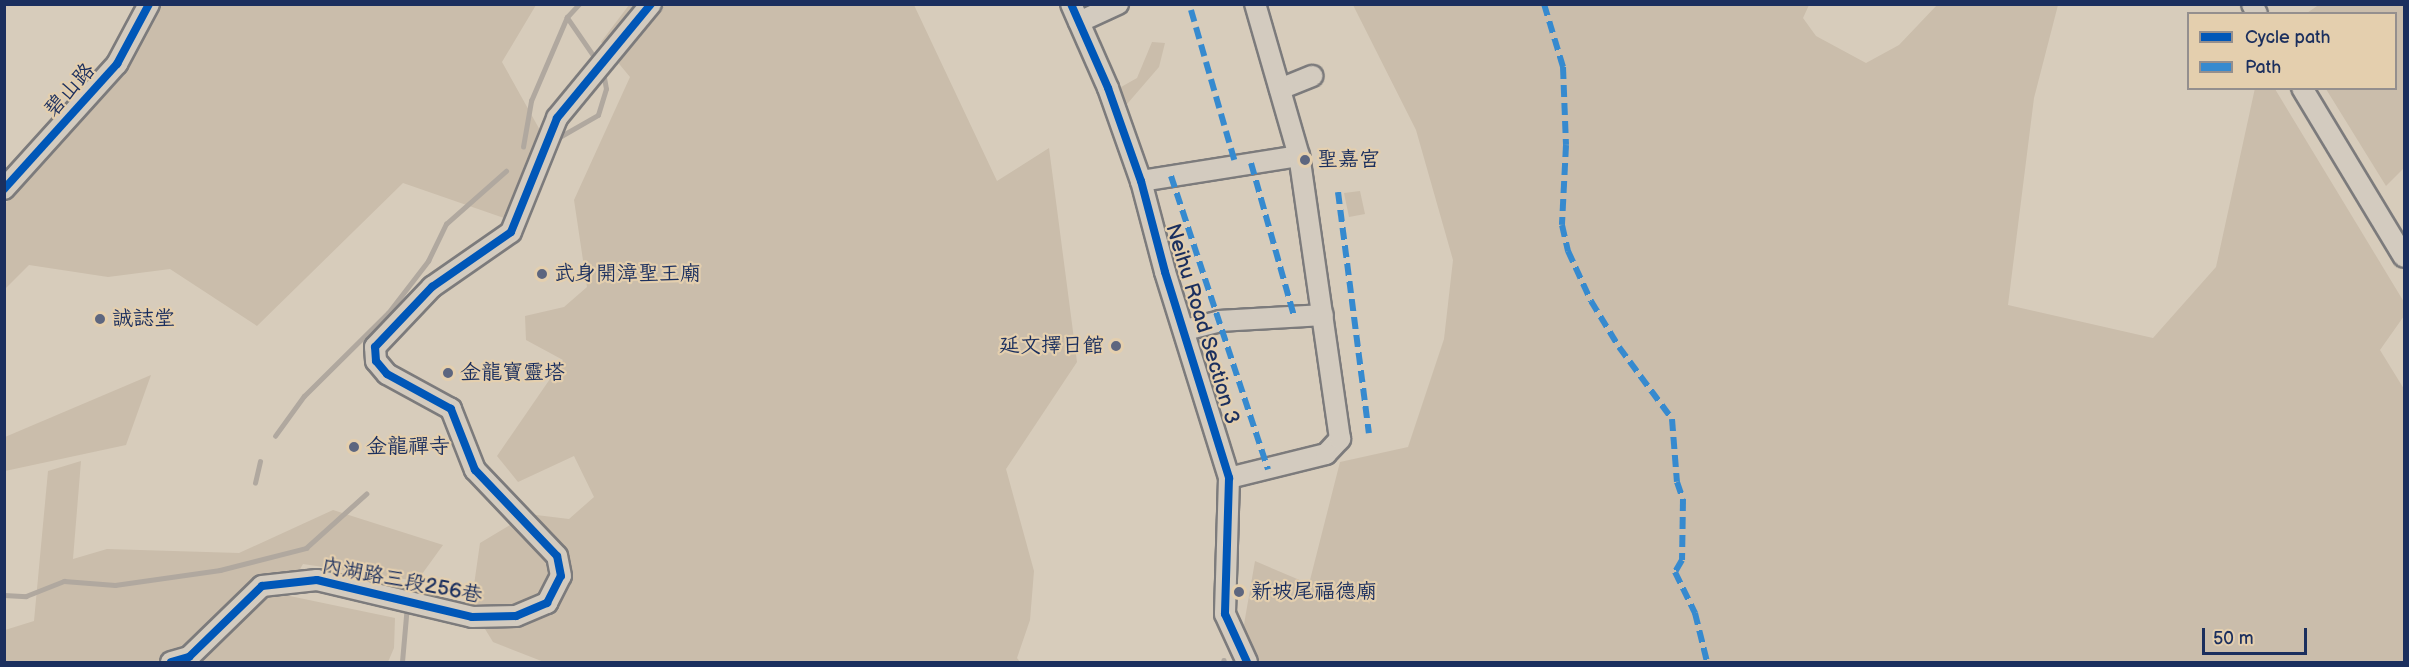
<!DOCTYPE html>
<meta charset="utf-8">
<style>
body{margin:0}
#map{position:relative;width:2409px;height:667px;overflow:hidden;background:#d7ccbb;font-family:"Balsamiq Sans","LXGW WenKai TC",sans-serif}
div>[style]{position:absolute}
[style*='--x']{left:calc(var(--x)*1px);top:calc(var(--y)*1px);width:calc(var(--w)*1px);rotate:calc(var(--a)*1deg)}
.green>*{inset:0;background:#cabdab}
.stream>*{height:4.5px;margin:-2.25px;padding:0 2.25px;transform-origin:2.25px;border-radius:2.25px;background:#b0a89f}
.roads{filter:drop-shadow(2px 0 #7c7b7c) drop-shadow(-2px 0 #7c7b7c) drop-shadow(0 2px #7c7b7c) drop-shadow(0 -2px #7c7b7c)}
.minor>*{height:20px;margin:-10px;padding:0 10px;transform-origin:10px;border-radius:10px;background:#d3cbbf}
.quiet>*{height:6px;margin-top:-3px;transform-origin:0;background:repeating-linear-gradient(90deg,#368acf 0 12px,transparent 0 18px)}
.cycleway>*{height:8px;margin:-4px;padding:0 4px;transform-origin:4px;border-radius:4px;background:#0057b8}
.dots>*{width:16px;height:16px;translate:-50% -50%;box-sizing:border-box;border:3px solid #e4cfae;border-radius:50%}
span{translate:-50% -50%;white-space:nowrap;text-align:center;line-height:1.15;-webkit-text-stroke:4.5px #e4cfae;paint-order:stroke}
.street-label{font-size:21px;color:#1b2f5e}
.poi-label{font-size:21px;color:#1b2f5e}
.left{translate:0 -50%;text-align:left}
.right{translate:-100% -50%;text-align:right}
.frame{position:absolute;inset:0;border:6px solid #1b2f5e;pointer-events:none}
.legend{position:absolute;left:2187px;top:12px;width:210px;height:78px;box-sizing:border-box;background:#e4cfae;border:2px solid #948f8e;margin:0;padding:8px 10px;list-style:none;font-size:18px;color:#1b2f5e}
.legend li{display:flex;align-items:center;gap:12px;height:30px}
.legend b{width:30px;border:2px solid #948f8e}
.scale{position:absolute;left:2202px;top:628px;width:105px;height:27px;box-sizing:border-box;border:3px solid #1b2f5e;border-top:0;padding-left:8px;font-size:18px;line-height:21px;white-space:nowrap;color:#1b2f5e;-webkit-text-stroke:4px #e4cfae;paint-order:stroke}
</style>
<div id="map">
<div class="green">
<div style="clip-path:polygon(2320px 4px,2404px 5px,2404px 168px,2386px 186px,2326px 89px,2396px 88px,2396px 14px,2307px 13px)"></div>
<div style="clip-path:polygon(161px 5px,536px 5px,502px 62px,546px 141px,504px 218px,403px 183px,257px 326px,170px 269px,108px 277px,29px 265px,5px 289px,5px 204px,125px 74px)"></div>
<div style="clip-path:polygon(629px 5px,914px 5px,997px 181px,1049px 148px,1077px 362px,1006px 469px,1034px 571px,1030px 620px,1017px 658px,1020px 662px,544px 662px,493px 642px,471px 606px,480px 543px,528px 514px,569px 519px,594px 497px,574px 456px,518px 482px,497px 456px,563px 360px,526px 340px,525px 316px,564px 307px,587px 287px,574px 200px,630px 77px,601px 42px)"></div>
<div style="clip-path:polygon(1353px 5px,1809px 5px,1803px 18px,1816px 36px,1866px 63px,1899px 45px,1937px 5px,2058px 5px,2034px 98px,2008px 305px,2153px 338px,2216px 267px,2255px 88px,2275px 89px,2404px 302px,2404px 316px,2380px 350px,2404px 389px,2404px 662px,1245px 662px,1242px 636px,1255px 561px,1309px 584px,1340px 462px,1408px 447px,1444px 339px,1453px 260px,1416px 130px)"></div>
<div style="clip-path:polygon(1152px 42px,1165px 43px,1159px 67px,1121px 111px,1114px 91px,1137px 78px)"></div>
<div style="clip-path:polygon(1360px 191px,1365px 214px,1349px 217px,1344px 193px)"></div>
<div style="clip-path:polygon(151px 375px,126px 445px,5px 471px,5px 437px)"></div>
<div style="clip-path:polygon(81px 461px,73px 559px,107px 549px,239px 553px,333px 510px,443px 545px,417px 581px,303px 564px,285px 595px,395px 618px,394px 648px,388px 662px,5px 662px,5px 630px,34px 621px,48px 471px)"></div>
</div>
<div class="stream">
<div style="--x:567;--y:17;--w:55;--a:55.4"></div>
<div style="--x:556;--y:139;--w:48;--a:-29.7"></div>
<div style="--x:598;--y:115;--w:27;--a:-73"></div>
<div style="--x:606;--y:89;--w:17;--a:-100"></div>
<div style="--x:523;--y:147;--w:47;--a:-80.1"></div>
<div style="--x:531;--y:101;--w:91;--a:-66.8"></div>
<div style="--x:567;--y:17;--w:18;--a:-47"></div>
<div style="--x:275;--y:436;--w:49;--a:-54.1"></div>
<div style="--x:304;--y:396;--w:118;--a:-44.7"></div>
<div style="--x:388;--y:313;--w:66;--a:-52.4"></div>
<div style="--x:428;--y:261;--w:41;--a:-64.1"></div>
<div style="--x:446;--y:224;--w:80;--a:-41.5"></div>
<div style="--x:255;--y:483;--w:22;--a:-77"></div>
<div style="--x:4;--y:595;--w:22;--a:3"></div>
<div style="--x:26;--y:596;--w:41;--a:-21.5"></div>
<div style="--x:64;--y:581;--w:51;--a:4.5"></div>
<div style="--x:115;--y:585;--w:106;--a:-8.1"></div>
<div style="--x:220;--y:570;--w:89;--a:-14.3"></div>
<div style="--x:306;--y:548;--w:81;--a:-42"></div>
<div style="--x:1224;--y:660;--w:2;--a:90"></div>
<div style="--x:402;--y:662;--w:57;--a:-85"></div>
</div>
<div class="roads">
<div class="minor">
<div style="--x:1071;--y:4;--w:92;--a:66.2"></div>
<div style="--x:1108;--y:88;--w:99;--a:70.5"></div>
<div style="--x:1141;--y:181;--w:94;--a:75.2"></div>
<div style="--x:1165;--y:272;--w:216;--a:72.7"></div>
<div style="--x:1229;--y:478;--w:136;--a:91.7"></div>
<div style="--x:1225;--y:614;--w:53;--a:65.4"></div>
<div style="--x:2252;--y:4;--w:11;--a:63"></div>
<div style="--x:1079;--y:22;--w:43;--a:-24.8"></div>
<div style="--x:2302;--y:88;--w:197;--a:58.9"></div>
<div style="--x:1280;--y:89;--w:35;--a:-22"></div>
<div style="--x:1141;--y:181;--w:160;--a:-9"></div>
<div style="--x:4;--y:189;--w:169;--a:-47.9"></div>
<div style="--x:117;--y:64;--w:68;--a:-61.9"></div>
<div style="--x:1185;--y:330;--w:36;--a:-14"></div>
<div style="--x:1220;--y:321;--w:103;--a:-3.3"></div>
<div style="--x:1229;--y:478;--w:100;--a:-13.9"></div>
<div style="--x:1326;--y:454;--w:21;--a:-47"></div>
<div style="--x:1340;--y:439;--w:286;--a:-98.2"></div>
<div style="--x:1299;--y:156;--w:158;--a:-106.1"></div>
<div style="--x:171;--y:662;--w:19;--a:-16"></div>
<div style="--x:189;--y:657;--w:102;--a:-44.2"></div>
<div style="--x:262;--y:586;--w:55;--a:-6.2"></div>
<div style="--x:317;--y:580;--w:159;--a:13.4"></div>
<div style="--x:472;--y:617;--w:44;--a:-1.3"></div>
<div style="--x:516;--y:616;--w:34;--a:-23"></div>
<div style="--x:547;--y:603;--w:30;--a:-63"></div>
<div style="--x:561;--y:576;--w:20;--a:-101"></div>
<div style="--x:557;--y:556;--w:119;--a:-133.6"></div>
<div style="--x:475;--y:470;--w:66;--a:-111.5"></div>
<div style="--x:451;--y:409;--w:73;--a:-151.3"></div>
<div style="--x:387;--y:374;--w:17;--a:-130"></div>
<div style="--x:376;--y:361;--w:14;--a:-94"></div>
<div style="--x:375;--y:347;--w:83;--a:-46.5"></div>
<div style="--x:432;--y:287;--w:96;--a:-34.8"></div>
<div style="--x:511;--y:232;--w:123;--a:-68"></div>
<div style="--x:557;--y:118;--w:148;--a:-50.5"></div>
</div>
</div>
<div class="quiet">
<div style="--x:1544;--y:4;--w:66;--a:73.2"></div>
<div style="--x:1563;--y:67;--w:78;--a:87.8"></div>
<div style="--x:1566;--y:145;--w:80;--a:92.9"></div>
<div style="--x:1562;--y:225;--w:27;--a:77"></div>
<div style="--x:1568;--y:251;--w:55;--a:65.3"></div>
<div style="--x:1591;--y:301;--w:54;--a:58.7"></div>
<div style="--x:1619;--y:347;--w:89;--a:53.6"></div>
<div style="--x:1672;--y:419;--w:63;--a:85.5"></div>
<div style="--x:1677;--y:482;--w:18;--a:71"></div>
<div style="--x:1683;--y:499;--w:61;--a:90.9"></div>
<div style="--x:1682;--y:560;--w:14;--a:120"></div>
<div style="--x:1675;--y:572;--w:46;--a:64"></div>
<div style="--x:1695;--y:613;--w:50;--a:76.2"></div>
<div style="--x:1191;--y:10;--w:162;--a:73.9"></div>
<div style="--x:1251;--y:163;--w:159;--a:74.3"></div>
<div style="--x:1171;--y:176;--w:309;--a:71.7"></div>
<div style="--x:1338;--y:192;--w:243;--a:82.7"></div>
</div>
<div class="cycleway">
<div style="--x:1071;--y:4;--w:92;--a:66.2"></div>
<div style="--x:1108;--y:88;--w:99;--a:70.5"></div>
<div style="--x:1141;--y:181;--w:94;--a:75.2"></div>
<div style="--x:1165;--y:272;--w:216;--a:72.7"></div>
<div style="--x:1229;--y:478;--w:136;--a:91.7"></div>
<div style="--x:1225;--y:614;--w:53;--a:65.4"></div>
<div style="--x:4;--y:189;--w:169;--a:-47.9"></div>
<div style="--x:117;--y:64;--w:68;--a:-61.9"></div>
<div style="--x:171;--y:662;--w:19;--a:-16"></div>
<div style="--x:189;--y:657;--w:102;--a:-44.2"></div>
<div style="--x:262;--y:586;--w:55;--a:-6.2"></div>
<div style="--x:317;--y:580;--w:159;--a:13.4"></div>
<div style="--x:472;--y:617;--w:44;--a:-1.3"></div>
<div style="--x:516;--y:616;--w:34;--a:-23"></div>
<div style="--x:547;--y:603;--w:30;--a:-63"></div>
<div style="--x:561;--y:576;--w:20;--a:-101"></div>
<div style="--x:557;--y:556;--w:119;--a:-133.6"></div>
<div style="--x:475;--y:470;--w:66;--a:-111.5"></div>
<div style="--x:451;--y:409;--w:73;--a:-151.3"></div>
<div style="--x:387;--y:374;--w:17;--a:-130"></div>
<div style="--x:376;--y:361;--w:14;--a:-94"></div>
<div style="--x:375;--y:347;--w:83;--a:-46.5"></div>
<div style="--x:432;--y:287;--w:96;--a:-34.8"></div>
<div style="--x:511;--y:232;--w:123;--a:-68"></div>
<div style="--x:557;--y:118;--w:148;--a:-50.5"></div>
</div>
<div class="dots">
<div style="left:1305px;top:160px;background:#5d667f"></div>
<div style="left:542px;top:274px;background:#5d667f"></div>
<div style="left:100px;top:319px;background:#5d667f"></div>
<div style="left:1116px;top:346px;background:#5d667f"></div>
<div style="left:448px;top:373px;background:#5d667f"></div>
<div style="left:354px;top:447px;background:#5d667f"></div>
<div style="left:1239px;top:592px;background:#5d667f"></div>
</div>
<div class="street-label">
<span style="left:70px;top:90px;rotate:-48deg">碧山路</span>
<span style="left:1202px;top:324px;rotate:73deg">Neihu Road Section 3</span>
<span style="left:402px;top:581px;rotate:11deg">內湖路三段256巷</span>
</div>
<div class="poi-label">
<span class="left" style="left:1317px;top:160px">聖嘉宮</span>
<span class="left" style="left:554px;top:274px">武身開漳聖王廟</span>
<span class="left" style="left:112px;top:319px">誠誌堂</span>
<span class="right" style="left:1104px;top:346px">延文擇日館</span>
<span class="left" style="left:460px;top:373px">金龍寶靈塔</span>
<span class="left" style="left:366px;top:447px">金龍禪寺</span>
<span class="left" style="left:1251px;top:592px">新坡尾福德廟</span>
</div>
<div class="frame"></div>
<ul class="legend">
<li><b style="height:8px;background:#0057b8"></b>Cycle path</li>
<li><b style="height:8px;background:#368acf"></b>Path</li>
</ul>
<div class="scale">50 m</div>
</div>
